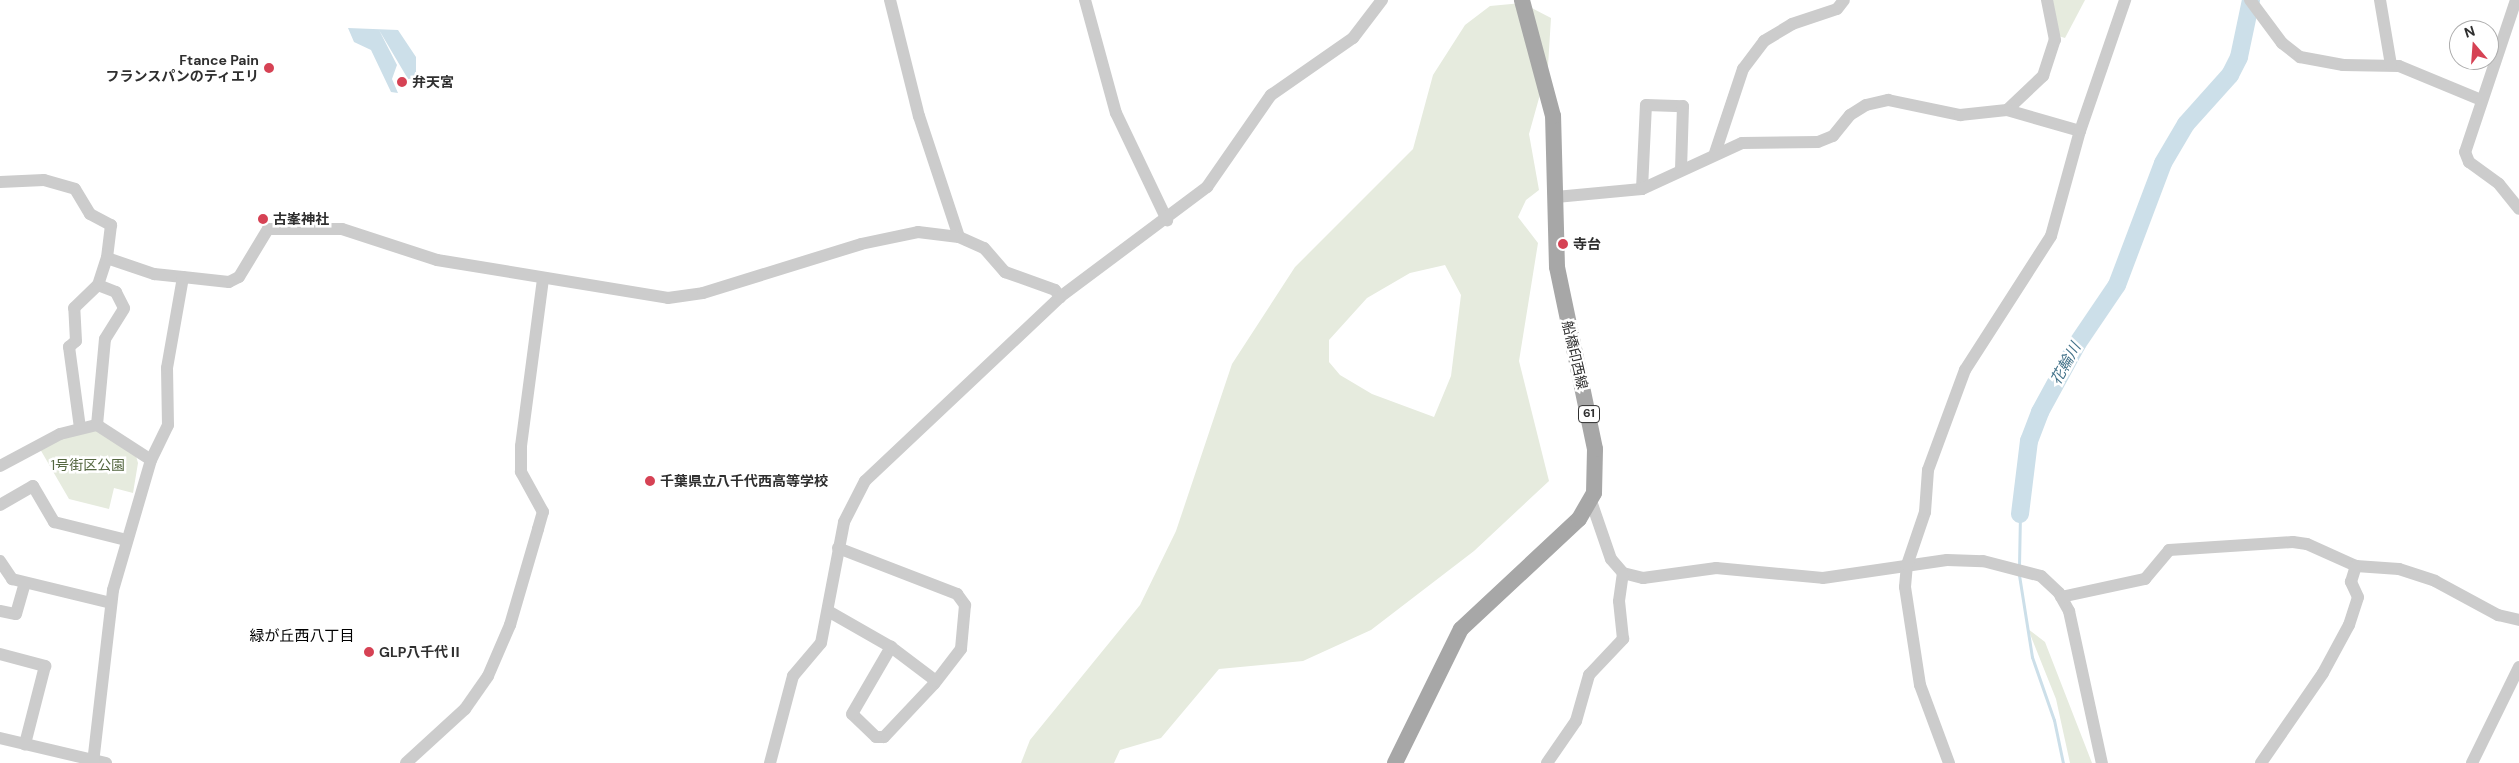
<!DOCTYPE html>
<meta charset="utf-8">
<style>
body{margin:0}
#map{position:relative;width:2519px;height:763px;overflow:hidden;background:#fff;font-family:"DM Sans","Noto Sans JP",sans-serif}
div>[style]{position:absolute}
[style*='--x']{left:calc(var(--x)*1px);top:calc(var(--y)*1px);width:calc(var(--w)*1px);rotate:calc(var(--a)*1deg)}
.green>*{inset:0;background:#e6ebde}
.water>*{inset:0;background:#ccdfe9}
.stream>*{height:3px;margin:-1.5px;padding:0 1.5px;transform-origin:1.5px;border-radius:1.5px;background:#ccdfe9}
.river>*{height:18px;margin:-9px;padding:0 9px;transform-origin:9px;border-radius:9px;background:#ccdfe9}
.minor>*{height:12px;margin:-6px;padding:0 6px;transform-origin:6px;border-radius:6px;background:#ccc}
.major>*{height:16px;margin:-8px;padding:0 8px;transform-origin:8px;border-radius:8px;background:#a7a7a7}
.dots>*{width:14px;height:14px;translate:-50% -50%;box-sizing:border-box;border:2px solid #fff;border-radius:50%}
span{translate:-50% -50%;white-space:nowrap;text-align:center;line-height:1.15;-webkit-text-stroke:5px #fff;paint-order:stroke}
.shield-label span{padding:1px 4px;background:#fff;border:1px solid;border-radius:4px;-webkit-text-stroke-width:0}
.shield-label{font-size:12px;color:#2f2f2f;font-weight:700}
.poi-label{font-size:14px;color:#2f2f2f;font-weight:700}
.right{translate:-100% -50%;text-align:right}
.left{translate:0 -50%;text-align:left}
.street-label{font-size:14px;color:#2f2f2f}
.park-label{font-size:14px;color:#546740}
.water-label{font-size:15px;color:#44738a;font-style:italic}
.neighbourhood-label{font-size:15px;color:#000}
.north{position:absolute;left:2449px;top:20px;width:50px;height:50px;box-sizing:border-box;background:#fff;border:1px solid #acacac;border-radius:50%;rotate:342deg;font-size:14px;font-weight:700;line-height:20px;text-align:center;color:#2f2f2f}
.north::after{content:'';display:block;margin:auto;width:18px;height:22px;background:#d64254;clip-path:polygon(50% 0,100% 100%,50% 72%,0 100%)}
</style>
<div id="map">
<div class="green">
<div style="clip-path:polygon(2042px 0,2085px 0,2065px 38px,2052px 34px)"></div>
<div style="clip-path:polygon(evenodd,1522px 3px,1551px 18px,1548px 66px,1529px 134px,1539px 190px,1526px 200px,1518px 217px,1538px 243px,1519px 361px,1549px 481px,1474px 551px,1371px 630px,1303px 661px,1219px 669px,1161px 738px,1120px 750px,1114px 763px,1021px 763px,1030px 740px,1140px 605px,1176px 531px,1232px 364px,1295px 267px,1413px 149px,1433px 75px,1465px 25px,1490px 6px,1522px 3px,1445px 265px,1461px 295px,1451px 376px,1434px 417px,1372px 394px,1340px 375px,1329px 362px,1329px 340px,1367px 298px,1410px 273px,1445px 265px)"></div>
<div style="clip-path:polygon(98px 428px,136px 456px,138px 463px,133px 493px,114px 488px,109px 509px,69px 499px,40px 449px,66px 435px)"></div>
<div style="clip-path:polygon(2028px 629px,2045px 642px,2092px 763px,2070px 763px,2056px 699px)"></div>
</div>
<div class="water">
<div style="clip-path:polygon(348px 28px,398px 30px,416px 57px,416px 78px,408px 79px,379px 30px,397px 65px,392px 79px,398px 93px,391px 92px,371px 50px,354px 42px)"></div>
</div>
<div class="stream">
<div style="--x:2019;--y:566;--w:52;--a:-88.9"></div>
<div style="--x:2019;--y:575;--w:83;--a:81"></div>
<div style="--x:2032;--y:657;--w:67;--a:70.8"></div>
<div style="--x:2054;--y:720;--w:44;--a:78.2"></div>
</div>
<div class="river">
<div style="--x:2020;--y:514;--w:74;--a:-83"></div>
<div style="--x:2029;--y:441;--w:31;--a:-69"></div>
<div style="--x:2040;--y:412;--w:77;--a:-61.4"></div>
<div style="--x:2077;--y:344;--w:71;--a:-55.9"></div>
<div style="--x:2117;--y:285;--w:130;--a:-69.3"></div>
<div style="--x:2163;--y:163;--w:45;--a:-59.5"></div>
<div style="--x:2186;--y:124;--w:66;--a:-48.1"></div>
<div style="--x:2230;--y:75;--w:20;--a:-63"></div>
<div style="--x:2239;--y:57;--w:58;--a:-78.1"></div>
</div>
<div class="minor">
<div style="--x:890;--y:0;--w:120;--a:76"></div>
<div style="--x:919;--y:116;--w:127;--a:71.7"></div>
<div style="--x:1085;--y:0;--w:117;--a:74.7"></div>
<div style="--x:1116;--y:113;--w:119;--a:64.5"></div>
<div style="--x:2250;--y:0;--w:54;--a:53.3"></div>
<div style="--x:2282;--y:43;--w:23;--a:38"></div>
<div style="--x:2300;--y:57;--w:44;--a:10.5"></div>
<div style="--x:2343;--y:65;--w:56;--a:1"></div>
<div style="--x:2399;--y:66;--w:89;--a:22.5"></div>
<div style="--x:2380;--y:0;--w:66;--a:80.4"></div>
<div style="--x:2516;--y:0;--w:160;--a:108.5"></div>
<div style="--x:2465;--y:152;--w:11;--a:68"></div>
<div style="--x:2469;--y:162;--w:37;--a:36"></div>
<div style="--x:2499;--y:184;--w:32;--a:51"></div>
<div style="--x:2007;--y:110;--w:50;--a:-43.4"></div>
<div style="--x:2043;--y:76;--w:38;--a:-72"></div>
<div style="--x:2055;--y:40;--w:41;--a:-101.3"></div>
<div style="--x:1715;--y:153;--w:89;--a:-71.6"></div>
<div style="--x:1743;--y:69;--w:35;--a:-53"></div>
<div style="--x:1764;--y:41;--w:33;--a:-31"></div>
<div style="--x:1792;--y:24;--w:47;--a:-18.4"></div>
<div style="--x:1837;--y:9;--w:11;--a:-52"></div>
<div style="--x:0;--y:182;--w:44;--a:-2.6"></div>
<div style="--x:44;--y:180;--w:32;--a:16"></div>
<div style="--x:75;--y:189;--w:29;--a:59"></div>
<div style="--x:90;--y:214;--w:24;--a:28"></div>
<div style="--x:111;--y:225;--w:33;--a:97"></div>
<div style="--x:107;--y:258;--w:50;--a:18.8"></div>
<div style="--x:154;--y:274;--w:29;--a:6"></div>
<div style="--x:183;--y:277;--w:46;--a:6.2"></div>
<div style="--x:229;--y:282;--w:11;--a:-27"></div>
<div style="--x:239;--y:277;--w:56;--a:-58.9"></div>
<div style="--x:268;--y:229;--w:74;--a:0"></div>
<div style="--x:342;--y:229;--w:100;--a:18.1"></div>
<div style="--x:437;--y:260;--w:234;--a:9.3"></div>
<div style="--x:668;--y:298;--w:35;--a:-8"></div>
<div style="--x:703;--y:293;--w:165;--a:-17.2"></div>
<div style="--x:861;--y:244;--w:58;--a:-11.9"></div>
<div style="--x:918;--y:232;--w:41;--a:7"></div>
<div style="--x:959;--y:237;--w:27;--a:24"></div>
<div style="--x:984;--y:248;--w:32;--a:49"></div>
<div style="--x:1005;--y:272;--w:53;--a:19.8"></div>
<div style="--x:1055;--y:290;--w:9;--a:54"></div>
<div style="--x:1642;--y:189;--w:84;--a:-87.3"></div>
<div style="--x:1646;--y:105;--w:37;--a:2"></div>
<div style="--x:1683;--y:106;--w:64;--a:91.8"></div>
<div style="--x:1556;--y:197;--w:86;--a:-5.3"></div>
<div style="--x:1642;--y:189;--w:110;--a:-24.7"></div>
<div style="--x:1742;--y:143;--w:76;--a:-0.8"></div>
<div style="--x:1818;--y:142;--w:16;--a:-22"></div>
<div style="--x:1833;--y:136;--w:27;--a:-51"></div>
<div style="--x:1850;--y:115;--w:19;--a:-32"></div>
<div style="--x:1866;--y:105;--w:23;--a:-13"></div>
<div style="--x:1888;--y:100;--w:74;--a:11.8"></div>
<div style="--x:1960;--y:115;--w:47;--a:-6.1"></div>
<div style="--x:2007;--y:110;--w:76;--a:16"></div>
<div style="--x:97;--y:425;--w:86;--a:-84.7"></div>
<div style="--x:105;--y:339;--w:36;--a:-58"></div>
<div style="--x:124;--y:308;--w:18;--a:-117"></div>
<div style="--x:116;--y:292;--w:19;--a:-159"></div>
<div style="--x:80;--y:428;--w:82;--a:-97.7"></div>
<div style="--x:69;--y:347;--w:9;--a:-41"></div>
<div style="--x:76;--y:341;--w:33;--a:-93"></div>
<div style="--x:74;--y:308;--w:33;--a:-44"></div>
<div style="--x:98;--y:285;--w:28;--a:-72"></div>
<div style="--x:0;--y:466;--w:68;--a:-28.1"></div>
<div style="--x:60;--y:434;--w:38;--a:-14"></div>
<div style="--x:97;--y:425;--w:64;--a:32.9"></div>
<div style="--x:1591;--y:501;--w:61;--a:71"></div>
<div style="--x:1611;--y:559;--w:18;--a:49"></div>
<div style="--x:1623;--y:573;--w:21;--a:14"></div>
<div style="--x:1643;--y:578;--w:74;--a:-7.8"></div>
<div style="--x:1716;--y:568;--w:107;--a:5.3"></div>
<div style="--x:1823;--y:578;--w:125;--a:-8.3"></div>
<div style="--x:1947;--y:560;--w:36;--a:2"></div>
<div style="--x:1983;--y:561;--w:60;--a:14.5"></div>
<div style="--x:2041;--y:576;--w:25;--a:43"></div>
<div style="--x:2059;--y:593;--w:21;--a:61"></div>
<div style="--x:2069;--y:611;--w:156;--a:77.8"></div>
<div style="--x:0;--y:505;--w:38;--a:-30"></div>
<div style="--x:33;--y:486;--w:42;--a:59.7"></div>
<div style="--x:54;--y:522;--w:74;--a:14"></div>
<div style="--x:838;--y:548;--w:128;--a:21.1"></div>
<div style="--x:957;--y:594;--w:14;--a:54"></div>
<div style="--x:965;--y:605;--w:44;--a:95.2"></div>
<div style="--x:961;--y:649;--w:44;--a:127.6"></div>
<div style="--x:934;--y:684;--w:73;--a:133.3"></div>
<div style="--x:884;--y:737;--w:8;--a:180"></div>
<div style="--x:876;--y:737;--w:33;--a:-136"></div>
<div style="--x:852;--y:714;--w:78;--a:-59.8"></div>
<div style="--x:891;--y:647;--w:56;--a:37.1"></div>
<div style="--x:0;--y:561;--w:22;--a:56"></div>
<div style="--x:12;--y:579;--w:102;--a:13.6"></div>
<div style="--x:2061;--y:597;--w:86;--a:-12.1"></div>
<div style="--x:2145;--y:579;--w:38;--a:-50"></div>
<div style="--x:2169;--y:550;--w:124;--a:-3.7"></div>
<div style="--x:2293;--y:542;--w:14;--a:8"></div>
<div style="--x:2307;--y:544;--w:54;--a:24.2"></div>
<div style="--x:2356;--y:566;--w:43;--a:4"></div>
<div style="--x:2399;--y:569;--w:38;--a:18"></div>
<div style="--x:2435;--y:581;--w:72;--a:28.4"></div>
<div style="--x:2498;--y:615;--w:22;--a:13"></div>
<div style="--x:0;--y:611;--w:16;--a:11"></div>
<div style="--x:16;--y:614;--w:32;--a:-74"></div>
<div style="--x:828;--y:611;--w:73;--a:29.7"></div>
<div style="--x:0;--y:654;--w:47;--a:14.9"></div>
<div style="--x:45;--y:666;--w:81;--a:104.4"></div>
<div style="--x:0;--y:738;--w:109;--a:13.3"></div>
<div style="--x:93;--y:763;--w:174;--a:-83.4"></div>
<div style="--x:113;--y:590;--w:135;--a:-73.7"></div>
<div style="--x:151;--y:460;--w:39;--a:-64"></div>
<div style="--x:168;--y:425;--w:57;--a:-91"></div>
<div style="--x:167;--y:368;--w:92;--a:-80"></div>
<div style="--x:406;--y:763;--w:80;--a:-42.5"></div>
<div style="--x:465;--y:709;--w:40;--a:-55.1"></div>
<div style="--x:488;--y:676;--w:56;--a:-66.7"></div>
<div style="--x:510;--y:625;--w:100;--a:-73.7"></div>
<div style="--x:538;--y:529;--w:18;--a:-74"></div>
<div style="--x:543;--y:512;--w:46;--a:-118.8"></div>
<div style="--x:521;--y:472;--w:26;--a:-90"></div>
<div style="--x:521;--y:446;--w:167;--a:-82.5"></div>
<div style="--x:770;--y:763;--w:90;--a:-75.2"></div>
<div style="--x:793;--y:676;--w:43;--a:-49.7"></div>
<div style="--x:821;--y:643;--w:123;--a:-79.2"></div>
<div style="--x:844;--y:522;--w:46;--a:-62.9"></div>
<div style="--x:865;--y:481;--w:268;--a:-43.3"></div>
<div style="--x:1060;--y:297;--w:184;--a:-36.8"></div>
<div style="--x:1207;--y:187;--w:112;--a:-55.2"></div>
<div style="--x:1271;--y:95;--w:100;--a:-34.8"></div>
<div style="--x:1353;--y:38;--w:48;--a:-52.7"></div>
<div style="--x:1547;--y:763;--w:51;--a:-55.4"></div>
<div style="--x:1576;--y:721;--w:48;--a:-74.2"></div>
<div style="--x:1589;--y:675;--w:50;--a:-46.6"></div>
<div style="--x:1623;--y:639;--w:38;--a:-96"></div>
<div style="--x:1619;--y:601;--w:28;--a:-82"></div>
<div style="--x:1949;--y:763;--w:83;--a:-110.4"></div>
<div style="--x:1920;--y:685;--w:99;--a:-98.7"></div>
<div style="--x:1905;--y:587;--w:22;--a:-85"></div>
<div style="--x:1907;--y:565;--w:56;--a:-71.2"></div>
<div style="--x:1925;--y:512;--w:42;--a:-85.9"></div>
<div style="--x:1928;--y:470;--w:107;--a:-69.7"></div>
<div style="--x:1965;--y:370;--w:159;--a:-57.3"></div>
<div style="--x:2051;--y:236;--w:109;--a:-74.6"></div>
<div style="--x:2080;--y:131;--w:139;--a:-71"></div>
<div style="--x:2261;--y:763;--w:109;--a:-55.4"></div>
<div style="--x:2323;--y:673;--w:55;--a:-61.6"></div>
<div style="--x:2349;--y:625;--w:29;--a:-72"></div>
<div style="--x:2358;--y:597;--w:17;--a:-115"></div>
<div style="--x:2351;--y:582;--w:17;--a:-73"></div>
<div style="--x:2472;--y:763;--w:107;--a:-63.9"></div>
</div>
<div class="major">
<div style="--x:1395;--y:763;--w:149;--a:-63.8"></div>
<div style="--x:1461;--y:629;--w:161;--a:-43"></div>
<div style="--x:1579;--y:519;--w:30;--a:-60"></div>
<div style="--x:1594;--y:493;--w:44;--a:-88.7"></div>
<div style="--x:1595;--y:449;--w:186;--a:-101.8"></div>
<div style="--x:1557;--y:267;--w:151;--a:-91.5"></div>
<div style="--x:1553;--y:116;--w:120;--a:-105"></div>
</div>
<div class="dots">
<div style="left:269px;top:68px;background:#d64254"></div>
<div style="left:402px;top:82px;background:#d64254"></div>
<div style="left:263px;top:219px;background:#d64254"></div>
<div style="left:1563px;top:244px;background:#d64254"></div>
<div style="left:650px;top:481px;background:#d64254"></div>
<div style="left:369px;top:652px;background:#d64254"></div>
</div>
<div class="shield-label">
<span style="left:1589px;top:414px">61</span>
</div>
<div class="poi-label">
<span class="right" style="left:259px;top:68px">Ftance Pain<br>フランスパンのティエリ</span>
<span class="left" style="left:412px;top:82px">弁天宮</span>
<span class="left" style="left:273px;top:219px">古峯神社</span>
<span class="left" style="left:1573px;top:244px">寺台</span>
<span class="left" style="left:660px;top:481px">千葉県立八千代西高等学校</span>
<span class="left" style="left:379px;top:652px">GLP八千代Ⅱ</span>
</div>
<div class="street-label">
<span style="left:1575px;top:355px;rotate:77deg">船橋印西線</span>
</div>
<div class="park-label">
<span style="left:88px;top:465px">1号街区公園</span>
</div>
<div class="water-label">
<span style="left:2066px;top:364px;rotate:-61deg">花輪川</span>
</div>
<div class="neighbourhood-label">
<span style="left:302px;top:637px">緑が丘西八丁目</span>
</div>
<div class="north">N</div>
</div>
